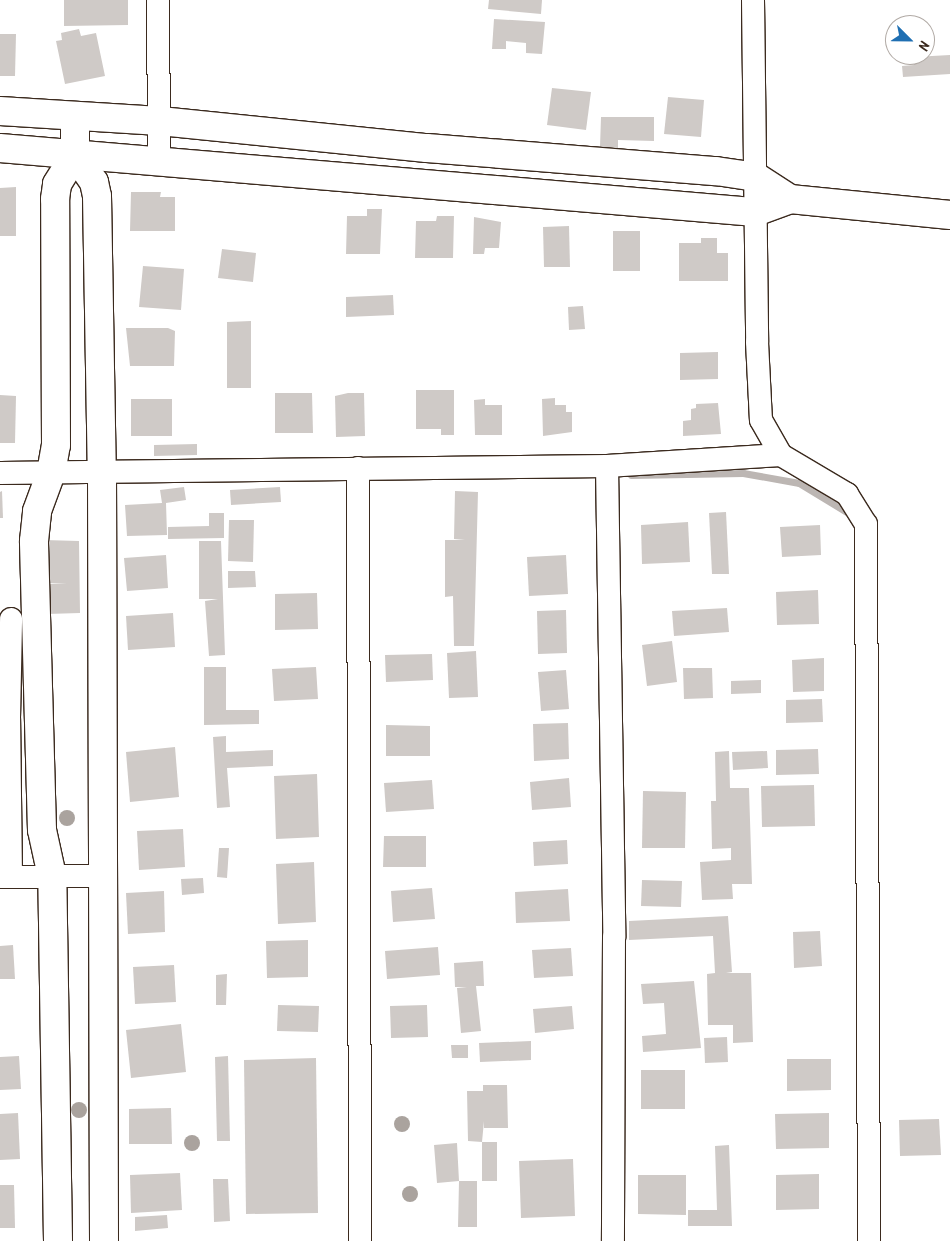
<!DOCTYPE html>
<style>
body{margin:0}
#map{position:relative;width:950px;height:1241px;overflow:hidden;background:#fff;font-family:Kalam,sans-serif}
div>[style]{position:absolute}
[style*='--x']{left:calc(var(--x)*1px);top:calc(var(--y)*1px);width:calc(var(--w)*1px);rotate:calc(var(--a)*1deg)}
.stream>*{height:7px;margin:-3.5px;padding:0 3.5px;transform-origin:3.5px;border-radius:3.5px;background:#bcb6b3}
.building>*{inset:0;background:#cfcac7}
.roads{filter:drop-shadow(1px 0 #3b2a1e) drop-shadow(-1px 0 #3b2a1e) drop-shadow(0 1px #3b2a1e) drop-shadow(0 -1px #3b2a1e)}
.street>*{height:22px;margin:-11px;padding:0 11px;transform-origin:11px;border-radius:11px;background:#fff}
.secondary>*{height:28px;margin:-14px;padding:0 14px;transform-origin:14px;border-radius:14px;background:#fff}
.trees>*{width:16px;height:16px;margin:-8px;border-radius:50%;background:#aaa39e}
span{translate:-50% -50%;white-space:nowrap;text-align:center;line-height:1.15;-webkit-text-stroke:5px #fff;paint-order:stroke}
.north{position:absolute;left:885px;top:15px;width:50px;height:50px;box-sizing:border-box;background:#fff;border:1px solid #b1aaa5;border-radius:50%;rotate:113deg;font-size:14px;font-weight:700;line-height:20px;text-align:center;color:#3b2a1e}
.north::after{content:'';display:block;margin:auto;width:18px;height:22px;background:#1f6fb2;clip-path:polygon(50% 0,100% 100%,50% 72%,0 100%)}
</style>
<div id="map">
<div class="stream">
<div style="--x:631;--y:475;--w:112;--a:-1"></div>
<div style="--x:743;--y:473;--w:57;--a:10.1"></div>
<div style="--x:799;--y:483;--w:60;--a:31.3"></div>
</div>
<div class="building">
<div style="clip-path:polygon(64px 0,128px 0,128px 25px,64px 26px)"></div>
<div style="clip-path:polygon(489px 0,542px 0,541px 14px,488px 9px)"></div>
<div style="clip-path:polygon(494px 19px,545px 22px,542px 54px,526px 53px,526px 43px,506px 41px,506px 49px,492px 49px)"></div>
<div style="clip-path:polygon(79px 29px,81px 36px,96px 33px,105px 76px,65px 84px,56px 41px,62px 40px,61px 33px)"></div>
<div style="clip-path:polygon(0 34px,16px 34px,15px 76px,0 76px)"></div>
<div style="clip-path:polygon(950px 55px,950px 74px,903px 77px,902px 66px,914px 65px,914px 57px)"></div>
<div style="clip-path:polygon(552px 88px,591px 92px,586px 130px,547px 125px)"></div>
<div style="clip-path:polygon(668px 97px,704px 100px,701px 137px,664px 134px)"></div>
<div style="clip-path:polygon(601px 117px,654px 117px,654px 141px,618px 140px,618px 148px,600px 147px)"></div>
<div style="clip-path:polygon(16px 187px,16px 236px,0 236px,0 188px)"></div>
<div style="clip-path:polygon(131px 192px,161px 192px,160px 197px,175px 197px,175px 231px,130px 231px)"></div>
<div style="clip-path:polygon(367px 209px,382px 209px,380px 254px,346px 254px,347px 216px,367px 216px)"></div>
<div style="clip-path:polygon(437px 216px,454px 216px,453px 258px,415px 258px,416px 221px,436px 221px)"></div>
<div style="clip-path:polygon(474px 217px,501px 222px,499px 248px,485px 248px,484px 254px,473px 254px)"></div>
<div style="clip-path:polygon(569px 226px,570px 267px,544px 267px,543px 227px)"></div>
<div style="clip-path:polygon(613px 231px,640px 231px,640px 271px,613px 271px)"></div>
<div style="clip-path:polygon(701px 238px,717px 238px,717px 253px,728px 253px,728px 281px,679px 281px,679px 243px,701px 243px)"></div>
<div style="clip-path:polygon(222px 249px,256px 253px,253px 282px,218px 278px)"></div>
<div style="clip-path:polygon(143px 266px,184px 269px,181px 310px,139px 307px)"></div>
<div style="clip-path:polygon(393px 295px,394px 315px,346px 317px,346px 297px)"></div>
<div style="clip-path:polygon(583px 306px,585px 329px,569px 330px,568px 307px)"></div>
<div style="clip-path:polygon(251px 321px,251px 388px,227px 388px,227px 322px)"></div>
<div style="clip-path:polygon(126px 328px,168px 328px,175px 331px,174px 366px,130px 366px)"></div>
<div style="clip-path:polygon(718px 352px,718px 379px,680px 380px,680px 353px)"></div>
<div style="clip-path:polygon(416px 390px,454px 390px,454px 435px,441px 435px,441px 429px,416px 429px)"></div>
<div style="clip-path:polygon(275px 393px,312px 393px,313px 433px,275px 433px)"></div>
<div style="clip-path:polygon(348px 393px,364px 393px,365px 436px,336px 437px,335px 396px)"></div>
<div style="clip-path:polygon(0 395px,16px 396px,15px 443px,0 443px)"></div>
<div style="clip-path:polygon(555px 398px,555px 405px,566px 405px,566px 412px,572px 412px,572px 432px,543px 436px,542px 399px)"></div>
<div style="clip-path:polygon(131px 399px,172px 399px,172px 436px,131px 436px)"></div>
<div style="clip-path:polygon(485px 399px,485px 405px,502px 405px,502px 435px,475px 435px,474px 400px)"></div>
<div style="clip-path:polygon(718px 403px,721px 434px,683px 436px,683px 421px,691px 420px,691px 409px,696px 408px,696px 404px)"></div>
<div style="clip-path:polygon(197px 444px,197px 455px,154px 456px,154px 445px)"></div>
<div style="clip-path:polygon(184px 487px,186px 500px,166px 503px,167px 535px,127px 536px,125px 505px,162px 503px,160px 490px)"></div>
<div style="clip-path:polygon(280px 487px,281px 502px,231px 505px,230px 490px)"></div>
<div style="clip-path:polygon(2px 491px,3px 518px,0 518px,0 492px)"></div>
<div style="clip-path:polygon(455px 491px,478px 492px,474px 646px,454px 646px,453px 596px,445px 597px,445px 540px,465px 540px,454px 539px)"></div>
<div style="clip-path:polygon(726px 512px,729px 574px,712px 574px,709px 513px)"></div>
<div style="clip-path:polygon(209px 513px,224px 513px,224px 538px,168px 539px,168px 527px,209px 526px)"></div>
<div style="clip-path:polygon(229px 520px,254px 520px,253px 562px,228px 561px)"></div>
<div style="clip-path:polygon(688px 522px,690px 562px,642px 564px,641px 525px)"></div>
<div style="clip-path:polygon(820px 525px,821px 555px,782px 557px,780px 527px)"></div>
<div style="clip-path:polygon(44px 540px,79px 541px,80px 613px,47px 614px,47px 584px,67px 583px,43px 583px)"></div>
<div style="clip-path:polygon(199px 541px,221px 541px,225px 655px,209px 656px,205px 601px,218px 599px,199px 599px)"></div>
<div style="clip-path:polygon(166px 555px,168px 588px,127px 591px,124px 558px)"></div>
<div style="clip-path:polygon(566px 555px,568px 594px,529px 596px,527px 557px)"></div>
<div style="clip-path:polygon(228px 571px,255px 571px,256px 587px,228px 588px)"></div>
<div style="clip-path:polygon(818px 590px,819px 624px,777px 625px,776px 592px)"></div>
<div style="clip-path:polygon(317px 593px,318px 629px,275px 630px,275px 594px)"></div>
<div style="clip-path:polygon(727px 608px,729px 632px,674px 636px,672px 611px)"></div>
<div style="clip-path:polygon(566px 610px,567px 653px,538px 654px,537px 611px)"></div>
<div style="clip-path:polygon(173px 613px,175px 647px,128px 650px,126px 616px)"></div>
<div style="clip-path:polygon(672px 641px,677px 682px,647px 686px,642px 645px)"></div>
<div style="clip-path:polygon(476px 651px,478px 697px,449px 698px,447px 653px)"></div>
<div style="clip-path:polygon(432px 654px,433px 680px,386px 682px,385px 655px)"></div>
<div style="clip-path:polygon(824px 658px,824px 691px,793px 692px,792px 660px)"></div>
<div style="clip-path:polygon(204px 667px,226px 667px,226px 710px,259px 710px,259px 724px,204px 725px)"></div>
<div style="clip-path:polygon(316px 667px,318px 699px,274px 701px,272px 669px)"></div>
<div style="clip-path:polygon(683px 668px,712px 668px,713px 698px,684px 699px)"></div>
<div style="clip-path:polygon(566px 670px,569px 709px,541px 711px,538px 672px)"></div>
<div style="clip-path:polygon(761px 680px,761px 693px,731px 694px,731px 681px)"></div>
<div style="clip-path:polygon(822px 699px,823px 722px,786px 723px,786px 700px)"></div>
<div style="clip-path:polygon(568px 723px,569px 759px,534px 761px,533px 724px)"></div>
<div style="clip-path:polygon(386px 725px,430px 726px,430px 756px,386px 756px)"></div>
<div style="clip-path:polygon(226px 736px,226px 752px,273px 750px,273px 766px,227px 768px,230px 807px,217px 808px,213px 737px)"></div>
<div style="clip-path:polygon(175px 747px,179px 797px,130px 802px,126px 752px)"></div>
<div style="clip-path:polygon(818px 749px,819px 774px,776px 775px,776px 750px)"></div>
<div style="clip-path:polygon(729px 751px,730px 788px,749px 788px,752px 884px,732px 884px,733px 899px,702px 900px,700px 862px,731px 860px,731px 848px,712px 849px,711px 801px,716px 801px,715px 752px)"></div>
<div style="clip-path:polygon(767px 751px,768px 768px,733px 770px,732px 752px)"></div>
<div style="clip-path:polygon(317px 774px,319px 837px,276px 839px,274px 776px)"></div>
<div style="clip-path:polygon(569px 778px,571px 807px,532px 810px,530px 782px)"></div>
<div style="clip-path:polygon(432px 780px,434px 809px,386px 812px,384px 783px)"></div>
<div style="clip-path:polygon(814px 785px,815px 826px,762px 827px,761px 786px)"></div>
<div style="clip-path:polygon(643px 791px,686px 792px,685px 848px,642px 848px)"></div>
<div style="clip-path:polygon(183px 829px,185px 867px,139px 870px,137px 831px)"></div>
<div style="clip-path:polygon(384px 836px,426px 836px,426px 867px,383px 867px)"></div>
<div style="clip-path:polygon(567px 840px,568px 864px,534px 866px,533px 842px)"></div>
<div style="clip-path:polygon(219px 848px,229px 848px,227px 878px,217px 877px)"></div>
<div style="clip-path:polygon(314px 862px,316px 922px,278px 924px,276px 864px)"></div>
<div style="clip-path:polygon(203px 878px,204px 893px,182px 895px,181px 879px)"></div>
<div style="clip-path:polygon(642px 880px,682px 881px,681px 907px,641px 906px)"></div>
<div style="clip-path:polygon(432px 888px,435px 919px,393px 922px,391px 891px)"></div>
<div style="clip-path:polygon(568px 889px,570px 921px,516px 923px,515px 892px)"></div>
<div style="clip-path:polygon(164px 891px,165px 932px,128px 934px,126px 893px)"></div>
<div style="clip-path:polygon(728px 916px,732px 972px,726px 973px,751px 973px,753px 1042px,733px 1043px,733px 1025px,708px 1025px,707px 974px,715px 973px,713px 936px,629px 940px,629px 921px)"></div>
<div style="clip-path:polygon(820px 931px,822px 966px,794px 968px,793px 932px)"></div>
<div style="clip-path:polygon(308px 940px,308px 977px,267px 978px,266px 941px)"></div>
<div style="clip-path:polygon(13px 945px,15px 979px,0 979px,0 946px)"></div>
<div style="clip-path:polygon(438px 947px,440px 975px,387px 979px,385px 951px)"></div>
<div style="clip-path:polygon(571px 948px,573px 976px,534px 978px,532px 950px)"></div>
<div style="clip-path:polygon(483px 961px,484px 986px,476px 986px,481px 1031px,461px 1033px,457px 988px,467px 987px,455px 987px,454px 963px)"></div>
<div style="clip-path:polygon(174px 965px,176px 1002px,135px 1004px,133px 967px)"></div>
<div style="clip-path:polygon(227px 974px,226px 1005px,216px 1005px,216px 975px)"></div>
<div style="clip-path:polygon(694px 981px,701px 1048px,643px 1052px,642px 1036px,666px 1034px,664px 1003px,643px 1004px,641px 984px)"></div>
<div style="clip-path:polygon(278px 1005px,319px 1006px,318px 1032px,277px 1031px)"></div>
<div style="clip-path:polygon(427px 1005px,428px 1037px,391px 1038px,390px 1006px)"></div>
<div style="clip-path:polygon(572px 1006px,574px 1029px,535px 1033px,533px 1009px)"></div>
<div style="clip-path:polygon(181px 1024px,186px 1072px,131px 1078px,126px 1030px)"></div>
<div style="clip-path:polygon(727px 1037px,728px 1062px,705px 1063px,704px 1038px)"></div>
<div style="clip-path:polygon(531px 1041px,531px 1060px,480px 1062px,479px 1043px)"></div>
<div style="clip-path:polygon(451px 1045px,468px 1045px,468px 1058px,452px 1058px)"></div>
<div style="clip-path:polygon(19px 1056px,21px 1089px,0 1090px,0 1057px)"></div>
<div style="clip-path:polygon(228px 1056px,230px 1141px,217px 1141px,215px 1057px)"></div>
<div style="clip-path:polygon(316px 1058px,318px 1213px,246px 1214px,244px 1060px)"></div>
<div style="clip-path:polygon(787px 1059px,831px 1059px,831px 1090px,787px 1091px)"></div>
<div style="clip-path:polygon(641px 1070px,685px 1070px,685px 1109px,641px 1109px)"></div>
<div style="clip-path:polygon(483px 1085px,507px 1085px,508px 1128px,484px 1128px,484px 1121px,482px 1142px,497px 1142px,497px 1181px,482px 1181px,482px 1142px,468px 1141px,467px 1091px,483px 1091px)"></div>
<div style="clip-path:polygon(171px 1108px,172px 1144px,129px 1144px,129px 1109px)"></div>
<div style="clip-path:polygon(18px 1113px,20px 1159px,0 1160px,0 1114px)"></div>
<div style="clip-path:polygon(829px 1113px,829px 1148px,776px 1149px,775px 1114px)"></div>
<div style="clip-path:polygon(939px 1119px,941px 1155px,900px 1156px,899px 1120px)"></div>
<div style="clip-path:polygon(457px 1143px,459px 1181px,477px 1181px,477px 1227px,458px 1227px,459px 1181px,437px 1183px,434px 1145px)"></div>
<div style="clip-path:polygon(729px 1145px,732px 1226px,688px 1226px,688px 1210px,717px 1210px,715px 1146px)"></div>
<div style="clip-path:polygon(573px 1159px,575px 1216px,521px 1218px,519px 1161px)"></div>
<div style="clip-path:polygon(180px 1173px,182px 1210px,131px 1213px,130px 1175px)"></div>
<div style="clip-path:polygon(819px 1174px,819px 1209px,776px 1210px,776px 1175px)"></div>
<div style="clip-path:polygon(638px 1175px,686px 1175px,686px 1215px,638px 1214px)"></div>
<div style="clip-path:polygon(213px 1179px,228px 1179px,230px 1221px,214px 1222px)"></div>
<div style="clip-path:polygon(0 1185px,14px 1185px,15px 1228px,0 1228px)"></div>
<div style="clip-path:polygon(167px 1215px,168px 1228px,135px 1231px,135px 1217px)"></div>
</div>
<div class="roads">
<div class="street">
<div style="--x:158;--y:0;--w:161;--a:89.6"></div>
<div style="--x:753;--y:0;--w:342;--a:89.3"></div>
<div style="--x:757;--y:342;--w:78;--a:87.1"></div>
<div style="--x:761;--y:420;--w:40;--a:60.3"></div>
<div style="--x:607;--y:466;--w:471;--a:89.1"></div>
<div style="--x:614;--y:937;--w:304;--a:90.2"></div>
<div style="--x:358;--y:468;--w:773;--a:89.85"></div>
<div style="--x:0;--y:473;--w:607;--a:-0.66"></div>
<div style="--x:607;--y:466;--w:174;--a:-3.6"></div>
<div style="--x:781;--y:455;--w:77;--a:30.6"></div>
<div style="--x:847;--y:494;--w:36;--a:58"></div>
<div style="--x:866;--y:524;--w:717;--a:89.76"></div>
<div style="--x:0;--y:877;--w:103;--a:-0.6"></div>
<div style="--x:11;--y:877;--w:159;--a:-90.7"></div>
<div style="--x:9;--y:718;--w:99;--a:-88.8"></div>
</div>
<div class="secondary">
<div style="--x:0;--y:111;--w:160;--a:3.6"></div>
<div style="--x:160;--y:121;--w:268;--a:5.8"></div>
<div style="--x:427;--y:148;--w:290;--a:4.6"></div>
<div style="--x:716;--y:171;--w:40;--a:8.5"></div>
<div style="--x:756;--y:177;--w:40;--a:32.9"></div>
<div style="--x:0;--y:148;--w:758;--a:4.85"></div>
<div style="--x:755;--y:212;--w:37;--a:-20"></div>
<div style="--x:790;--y:199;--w:161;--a:5.7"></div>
<div style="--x:75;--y:155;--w:33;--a:55"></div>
<div style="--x:94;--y:182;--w:14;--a:78"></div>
<div style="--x:97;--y:196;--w:277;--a:89"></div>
<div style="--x:102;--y:473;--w:768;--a:89.85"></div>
<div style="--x:58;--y:1241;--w:365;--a:-90.9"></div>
<div style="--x:52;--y:876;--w:47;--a:-102.3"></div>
<div style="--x:42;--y:830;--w:289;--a:-91.6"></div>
<div style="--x:34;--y:541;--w:30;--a:-84"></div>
<div style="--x:37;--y:511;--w:40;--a:-69.8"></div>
<div style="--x:51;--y:473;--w:28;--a:-80"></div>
<div style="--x:56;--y:445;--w:246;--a:-90.2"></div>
<div style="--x:55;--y:199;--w:15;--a:-82"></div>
<div style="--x:57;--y:184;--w:34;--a:-58"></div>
<div style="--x:75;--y:155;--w:38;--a:-90"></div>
</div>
</div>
<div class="trees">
<div style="left:67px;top:818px"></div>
<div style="left:79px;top:1110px"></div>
<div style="left:402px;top:1124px"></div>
<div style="left:192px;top:1143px"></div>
<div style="left:410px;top:1194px"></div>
</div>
<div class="north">N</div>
</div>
